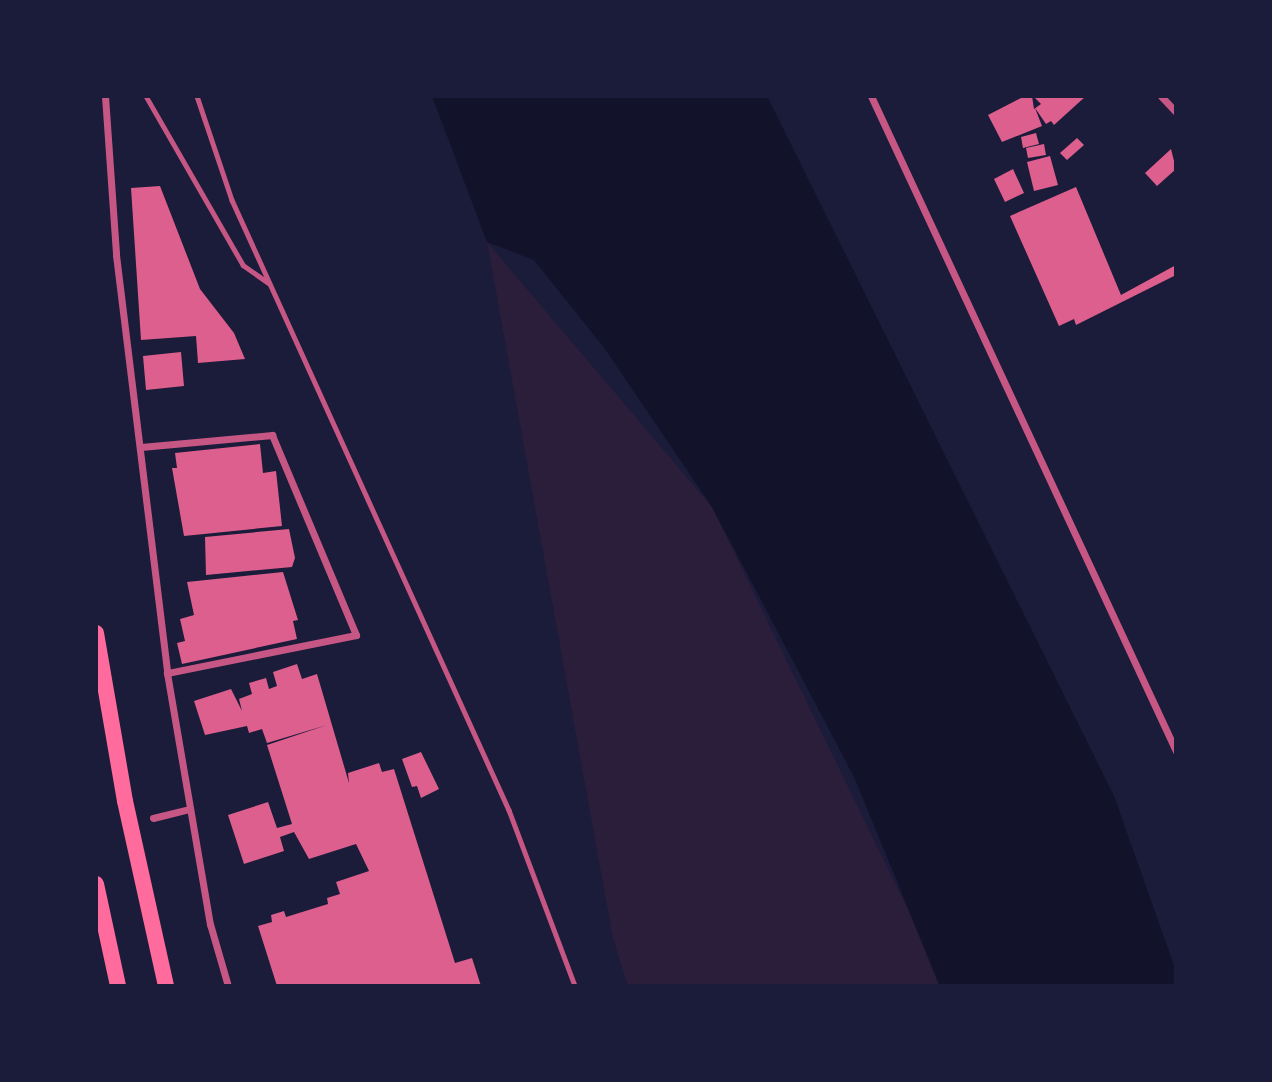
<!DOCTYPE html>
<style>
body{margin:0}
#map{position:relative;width:1272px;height:1082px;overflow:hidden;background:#1b1b3a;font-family:Karla,sans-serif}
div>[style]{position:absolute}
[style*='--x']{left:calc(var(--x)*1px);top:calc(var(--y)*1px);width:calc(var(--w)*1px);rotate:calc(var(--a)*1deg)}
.green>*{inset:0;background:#2a1e3b}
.water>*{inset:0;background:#12122b}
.building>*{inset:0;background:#dd5f8e}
.service>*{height:4.5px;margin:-2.25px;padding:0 2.25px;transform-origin:2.25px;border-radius:2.25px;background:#c65784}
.minor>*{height:7px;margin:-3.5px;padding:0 3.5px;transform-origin:3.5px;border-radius:3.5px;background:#c65784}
.motorway>*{height:16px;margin:-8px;padding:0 8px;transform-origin:8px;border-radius:8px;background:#ff6b9d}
span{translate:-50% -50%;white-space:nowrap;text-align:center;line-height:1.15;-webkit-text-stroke:6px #1b1b3a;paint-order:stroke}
.frame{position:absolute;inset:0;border:98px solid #1b1b3a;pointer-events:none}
</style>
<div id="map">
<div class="green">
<div style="clip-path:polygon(487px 242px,712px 507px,910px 914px,939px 986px,628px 986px,613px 939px)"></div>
</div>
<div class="water">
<div style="clip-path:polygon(432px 96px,767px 96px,1114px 796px,1176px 971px,1176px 986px,940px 986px,854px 777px,712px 507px,605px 349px,534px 260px,487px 242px)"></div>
</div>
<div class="building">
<div style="clip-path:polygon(1025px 96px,1032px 96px,1034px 109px,1041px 104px,1033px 96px,1086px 96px,1054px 125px,1051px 121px,1046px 124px,1035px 108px,1042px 126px,1002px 142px,988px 115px)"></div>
<div style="clip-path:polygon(1036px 133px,1039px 144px,1023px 148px,1021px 137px)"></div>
<div style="clip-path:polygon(1077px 138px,1084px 145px,1067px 160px,1060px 153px)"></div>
<div style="clip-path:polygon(1044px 144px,1046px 155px,1028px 158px,1026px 148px)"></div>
<div style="clip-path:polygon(1171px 149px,1176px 169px,1157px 186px,1145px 173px)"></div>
<div style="clip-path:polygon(1050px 156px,1058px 185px,1034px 191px,1027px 162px)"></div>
<div style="clip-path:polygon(1013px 169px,1024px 193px,1005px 202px,994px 179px)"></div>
<div style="clip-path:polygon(160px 186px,200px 289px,234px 333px,245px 359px,198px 363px,196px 336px,141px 340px,131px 188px)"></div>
<div style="clip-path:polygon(1076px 187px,1121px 295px,1176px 265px,1176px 275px,1076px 325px,1074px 319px,1059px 326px,1010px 216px)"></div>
<div style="clip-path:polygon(181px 352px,184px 386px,146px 390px,143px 356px)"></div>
<div style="clip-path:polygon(260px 444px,263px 473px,276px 471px,282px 526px,184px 536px,172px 468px,177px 468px,175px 453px)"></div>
<div style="clip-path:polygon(289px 529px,295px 558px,292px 567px,206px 575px,205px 537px)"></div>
<div style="clip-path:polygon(283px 572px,298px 620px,293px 621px,297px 639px,182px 664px,177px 643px,185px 641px,180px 619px,194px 615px,187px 582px)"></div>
<div style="clip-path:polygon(297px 664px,302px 679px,317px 674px,349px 783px,348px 773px,379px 763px,382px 772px,394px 769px,455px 963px,472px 958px,481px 986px,277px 986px,258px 926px,272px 922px,271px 915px,284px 911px,286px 917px,328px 904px,327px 898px,340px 894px,336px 882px,369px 871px,356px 844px,309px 859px,294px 832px,280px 837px,284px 851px,244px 864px,228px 815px,268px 802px,277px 828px,292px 824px,267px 745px,327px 725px,267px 743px,262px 729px,249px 733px,247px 726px,205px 735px,194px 701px,231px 689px,242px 711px,239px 699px,252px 694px,249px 683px,266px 678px,269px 689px,277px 686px,273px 672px)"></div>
<div style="clip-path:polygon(421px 752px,439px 789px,421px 798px,417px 786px,412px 787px,402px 759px)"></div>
</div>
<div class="service">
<div style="--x:146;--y:96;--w:195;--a:60.1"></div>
<div style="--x:243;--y:265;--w:32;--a:35"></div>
<div style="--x:197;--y:96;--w:110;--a:71.4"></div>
<div style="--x:232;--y:200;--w:670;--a:65.58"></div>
<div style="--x:509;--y:810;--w:188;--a:69.4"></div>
</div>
<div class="minor">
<div style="--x:105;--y:96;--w:159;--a:86"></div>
<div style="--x:116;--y:255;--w:421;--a:83"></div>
<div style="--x:167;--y:673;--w:255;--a:80.3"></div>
<div style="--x:210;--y:924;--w:65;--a:73.8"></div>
<div style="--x:871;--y:96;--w:723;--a:65.03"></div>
<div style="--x:1161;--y:96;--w:22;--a:47"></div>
<div style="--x:141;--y:447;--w:132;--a:-5.2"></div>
<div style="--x:272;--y:435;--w:217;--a:67.2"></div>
<div style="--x:356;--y:635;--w:193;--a:168.6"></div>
<div style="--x:153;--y:818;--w:36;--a:-14"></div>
</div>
<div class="motorway">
<div style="--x:96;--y:633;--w:170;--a:80.2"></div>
<div style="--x:125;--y:801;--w:189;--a:77.5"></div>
<div style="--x:96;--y:884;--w:104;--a:77.8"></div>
</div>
<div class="frame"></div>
</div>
